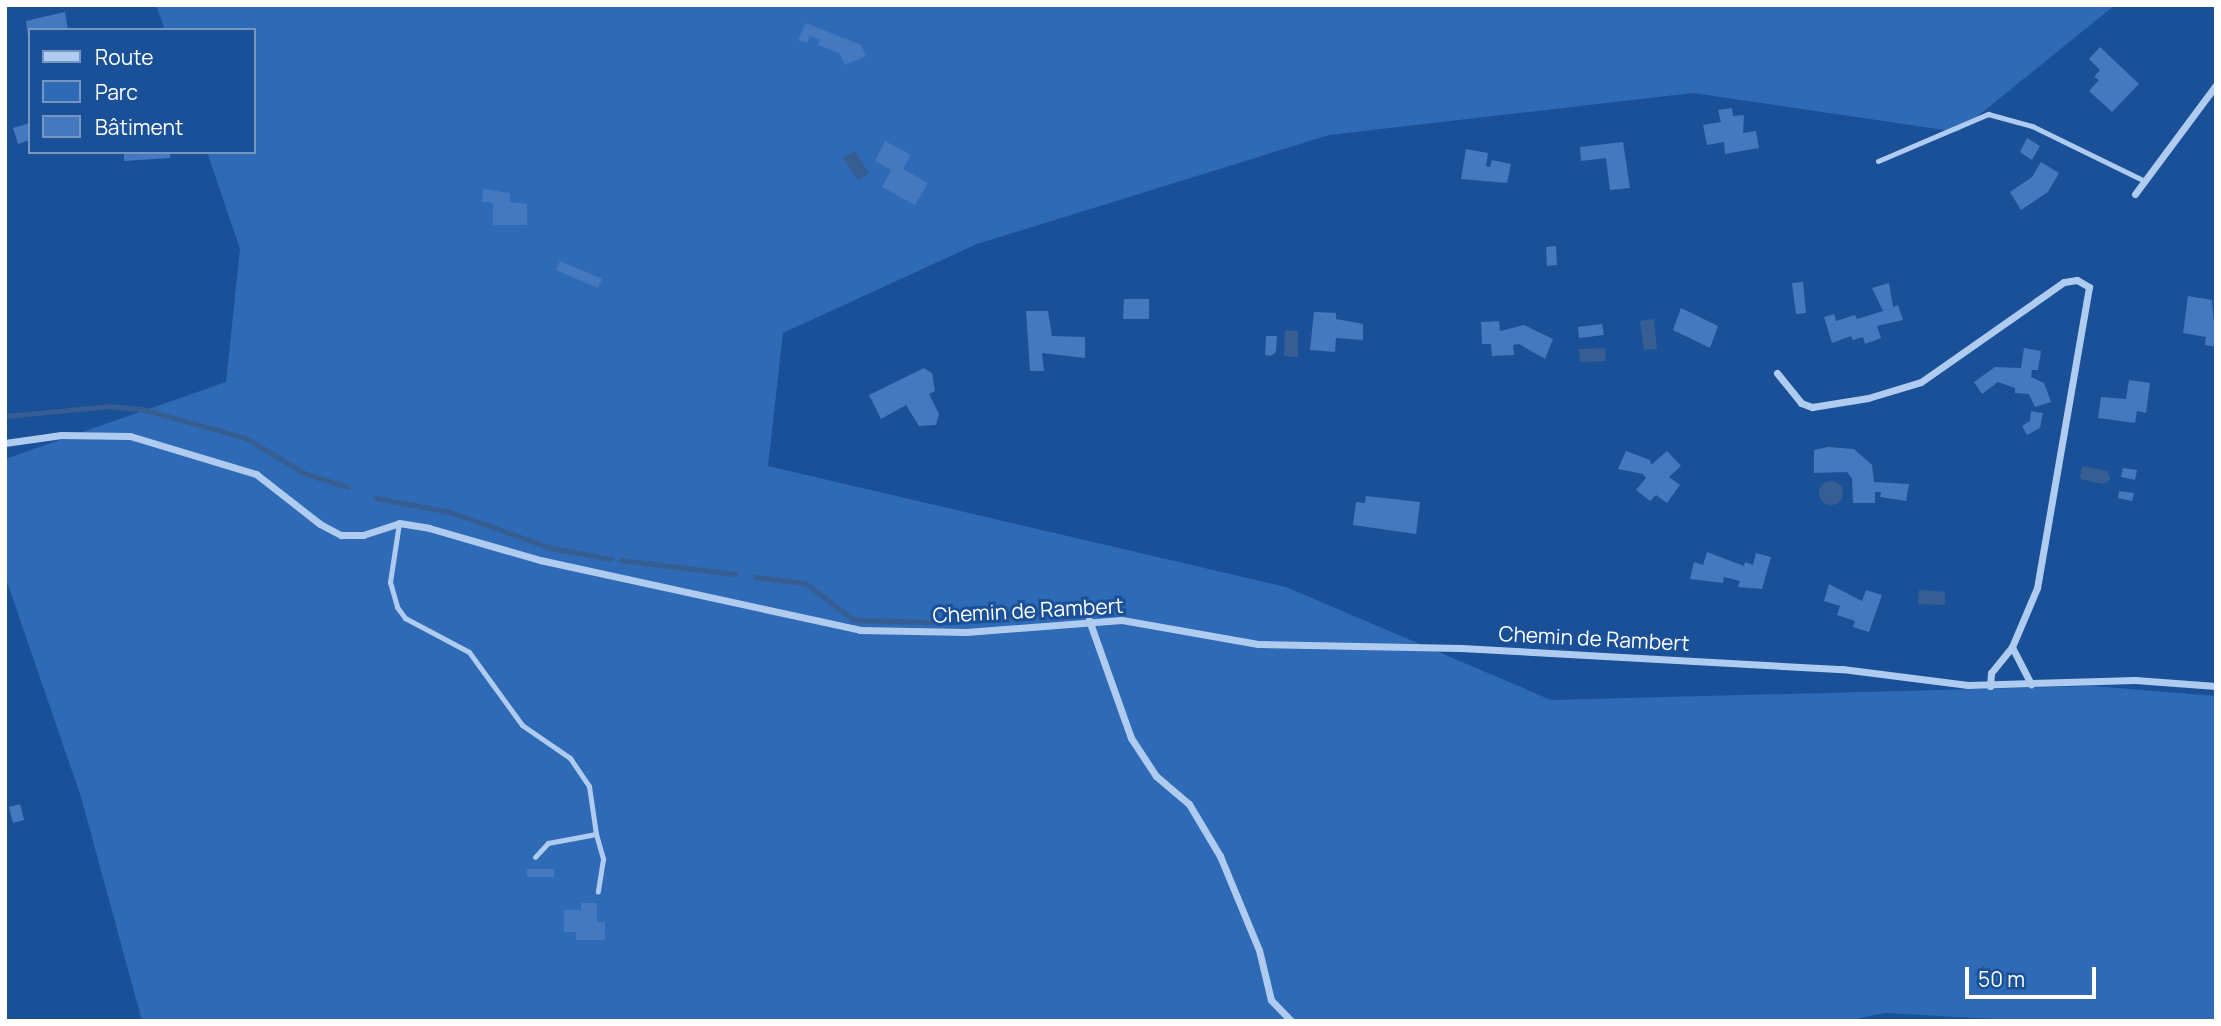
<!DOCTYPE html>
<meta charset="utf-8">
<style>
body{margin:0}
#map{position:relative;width:2221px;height:1026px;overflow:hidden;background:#1a5098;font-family:Manrope,sans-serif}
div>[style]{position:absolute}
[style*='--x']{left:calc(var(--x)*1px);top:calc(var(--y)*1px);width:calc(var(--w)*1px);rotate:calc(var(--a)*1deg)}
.green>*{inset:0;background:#2e6ab5}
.water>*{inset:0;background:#375e92}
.round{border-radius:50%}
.stream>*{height:5px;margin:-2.5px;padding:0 2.5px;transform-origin:2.5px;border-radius:2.5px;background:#375e92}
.building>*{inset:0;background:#4479bf}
.lane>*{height:5px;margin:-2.5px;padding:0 2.5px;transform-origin:2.5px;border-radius:2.5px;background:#afccf0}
.street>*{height:7px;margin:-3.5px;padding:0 3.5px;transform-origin:3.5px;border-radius:3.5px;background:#afccf0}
span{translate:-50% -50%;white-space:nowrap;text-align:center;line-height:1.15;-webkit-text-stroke:6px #1a5098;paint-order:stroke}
.street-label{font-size:21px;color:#fff}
.frame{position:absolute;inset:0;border:7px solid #fff;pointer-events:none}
.legend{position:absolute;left:28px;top:28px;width:228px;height:126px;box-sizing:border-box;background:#1a5098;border:2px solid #7696c1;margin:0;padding:9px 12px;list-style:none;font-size:21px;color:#fff}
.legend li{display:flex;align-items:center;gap:14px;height:35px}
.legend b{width:35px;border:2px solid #7696c1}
.scale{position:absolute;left:1965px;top:967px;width:131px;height:32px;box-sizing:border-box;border:4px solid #fff;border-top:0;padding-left:9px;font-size:21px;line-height:24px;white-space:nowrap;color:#fff;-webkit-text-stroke:5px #1a5098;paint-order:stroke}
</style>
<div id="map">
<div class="green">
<div style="clip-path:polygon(156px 5px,2115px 5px,1958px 132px,1693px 93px,1329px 135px,977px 244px,783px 333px,768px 466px,1286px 587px,1551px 700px,2093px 686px,2216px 696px,2216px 1021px,2031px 1021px,1885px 1013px,1846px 1021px,142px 1021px,81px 797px,5px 576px,5px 459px,226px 382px,240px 249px,207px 152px,254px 152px,254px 30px,165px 30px)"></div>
</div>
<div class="water">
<div style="clip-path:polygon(855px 151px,869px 173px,858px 180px,843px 158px)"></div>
<div style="clip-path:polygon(1654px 319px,1657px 349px,1644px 350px,1640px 321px)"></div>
<div style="clip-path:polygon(1285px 330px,1298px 331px,1298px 357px,1284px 356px)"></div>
<div style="clip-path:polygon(1605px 348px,1606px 361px,1580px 362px,1579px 349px)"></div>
<div style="clip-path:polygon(2082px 466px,2108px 471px,2110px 480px,2104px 484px,2080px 479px)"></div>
<div class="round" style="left:1819px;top:481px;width:24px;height:24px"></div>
<div style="clip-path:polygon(1919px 590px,1945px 592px,1945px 605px,1918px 604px)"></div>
</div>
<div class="stream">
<div style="--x:5;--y:416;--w:105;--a:-5.4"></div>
<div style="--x:110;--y:406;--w:31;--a:6"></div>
<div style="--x:141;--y:409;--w:109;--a:15.4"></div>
<div style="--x:246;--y:438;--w:70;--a:31"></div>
<div style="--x:306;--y:474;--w:44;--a:17.2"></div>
<div style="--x:376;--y:498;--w:75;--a:10.7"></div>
<div style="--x:450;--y:512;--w:107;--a:19.6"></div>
<div style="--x:551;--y:548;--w:61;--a:10.4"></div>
<div style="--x:621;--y:560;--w:115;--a:7"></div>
<div style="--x:755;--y:577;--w:50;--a:6.8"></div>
<div style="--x:805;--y:583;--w:61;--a:37.1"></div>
<div style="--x:854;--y:620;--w:86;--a:1.3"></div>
<div style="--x:940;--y:622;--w:130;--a:-5.3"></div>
</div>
<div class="building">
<div style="clip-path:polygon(65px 12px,68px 30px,30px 30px,28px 36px,26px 21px)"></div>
<div style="clip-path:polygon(806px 23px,861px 45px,866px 56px,845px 65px,839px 53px,818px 45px,820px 40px,810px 36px,807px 43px,798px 40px)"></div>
<div style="clip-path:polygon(2100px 47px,2139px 84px,2112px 112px,2089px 91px,2099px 80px,2094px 77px,2100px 70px,2089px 59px)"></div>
<div style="clip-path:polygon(1732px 108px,1733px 116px,1744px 115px,1743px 133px,1756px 131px,1759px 148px,1725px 154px,1724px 142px,1707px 145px,1703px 125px,1721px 122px,1718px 110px)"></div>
<div style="clip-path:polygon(30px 123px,30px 140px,18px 144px,13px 128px)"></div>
<div style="clip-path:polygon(2027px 138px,2040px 146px,2032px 160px,2020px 152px)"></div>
<div style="clip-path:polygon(885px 141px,911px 155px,903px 169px,928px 183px,915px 205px,882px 187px,891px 170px,875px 161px)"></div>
<div style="clip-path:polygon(1623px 142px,1630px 188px,1610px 190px,1606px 158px,1581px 161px,1580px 147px)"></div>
<div style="clip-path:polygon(1466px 149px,1488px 153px,1486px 166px,1490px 167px,1492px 160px,1511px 164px,1507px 183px,1461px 179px)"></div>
<div style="clip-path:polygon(124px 152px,170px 152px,170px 158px,124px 161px)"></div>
<div style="clip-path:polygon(2041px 162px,2059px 173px,2048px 192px,2021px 210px,2010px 192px,2032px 177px)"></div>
<div style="clip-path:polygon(483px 189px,510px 193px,510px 202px,527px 204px,527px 225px,493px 225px,493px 203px,482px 202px)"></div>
<div style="clip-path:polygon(1556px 246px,1557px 265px,1547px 266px,1546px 247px)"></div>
<div style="clip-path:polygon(560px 261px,602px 279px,598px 288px,556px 270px)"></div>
<div style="clip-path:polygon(1803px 282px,1806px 313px,1796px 314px,1792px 283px)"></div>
<div style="clip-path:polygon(1889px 283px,1893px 307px,1898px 305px,1903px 320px,1877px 326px,1881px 338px,1865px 344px,1863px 337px,1853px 340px,1851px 336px,1832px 343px,1824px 317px,1834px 314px,1836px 321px,1855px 315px,1857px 319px,1883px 311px,1872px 288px)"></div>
<div style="clip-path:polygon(2188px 296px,2212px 300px,2216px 347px,2205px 345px,2206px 337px,2183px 333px)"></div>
<div style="clip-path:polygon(1124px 299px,1149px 299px,1149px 319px,1123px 319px)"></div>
<div style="clip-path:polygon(1681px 308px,1718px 326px,1710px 348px,1673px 330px)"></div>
<div style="clip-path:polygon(1026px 311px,1048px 311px,1052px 336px,1085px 337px,1085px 358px,1042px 353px,1044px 371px,1030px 371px)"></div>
<div style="clip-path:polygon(1314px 312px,1336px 313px,1336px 319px,1363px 324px,1363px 340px,1336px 338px,1335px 352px,1310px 350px)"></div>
<div style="clip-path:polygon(1499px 321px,1500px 331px,1524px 325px,1553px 339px,1545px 359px,1519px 344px,1513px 345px,1514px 355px,1492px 356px,1491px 344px,1482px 344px,1481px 322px)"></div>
<div style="clip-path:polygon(1602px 324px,1604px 335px,1579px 338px,1578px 327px)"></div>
<div style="clip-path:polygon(1266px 336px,1277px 336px,1276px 352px,1271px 356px,1265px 355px)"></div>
<div style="clip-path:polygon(2024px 348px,2041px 351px,2038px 370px,2032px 370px,2031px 377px,2044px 383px,2051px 402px,2035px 407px,2029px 394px,2015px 393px,2015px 388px,1998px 382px,1982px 394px,1974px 382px,1995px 367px,2021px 368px)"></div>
<div style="clip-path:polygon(924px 368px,932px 373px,935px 391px,929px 394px,939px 414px,936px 425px,919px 426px,906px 405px,881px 419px,869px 395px)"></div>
<div style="clip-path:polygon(2129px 380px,2150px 383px,2146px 413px,2137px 411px,2135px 423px,2098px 418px,2101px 397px,2126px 399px)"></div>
<div style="clip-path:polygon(2031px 411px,2043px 413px,2040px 428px,2027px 435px,2022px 426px,2030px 421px)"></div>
<div style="clip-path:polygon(1828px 447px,1854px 449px,1872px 465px,1874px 482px,1909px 484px,1906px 501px,1880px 497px,1881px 492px,1875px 492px,1875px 503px,1853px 503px,1852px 478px,1847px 472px,1814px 473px,1814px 450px)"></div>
<div style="clip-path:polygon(1626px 451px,1650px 460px,1651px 465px,1667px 451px,1681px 466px,1669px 477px,1680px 485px,1667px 503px,1656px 495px,1650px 501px,1636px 490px,1646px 478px,1643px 474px,1618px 469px)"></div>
<div style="clip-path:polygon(2123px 468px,2137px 470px,2135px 480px,2121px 477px)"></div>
<div style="clip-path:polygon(2119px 491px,2134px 493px,2132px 501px,2118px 498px)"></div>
<div style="clip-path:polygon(1366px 496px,1420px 502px,1416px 534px,1353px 525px,1356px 502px,1365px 503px)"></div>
<div style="clip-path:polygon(1707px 552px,1744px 566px,1745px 562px,1753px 565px,1756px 553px,1771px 557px,1762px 589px,1738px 587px,1740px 581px,1724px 577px,1723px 583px,1690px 579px,1694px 562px,1703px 565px)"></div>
<div style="clip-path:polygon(1829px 584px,1862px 601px,1866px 590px,1882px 595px,1869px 632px,1853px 627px,1855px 621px,1837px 615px,1840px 606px,1824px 601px)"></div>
<div style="clip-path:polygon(20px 804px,24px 820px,13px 823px,9px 807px)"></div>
<div style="clip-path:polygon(527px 869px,554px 869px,554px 877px,527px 877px)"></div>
<div style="clip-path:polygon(581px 903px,597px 903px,597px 922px,605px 922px,605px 940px,576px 940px,576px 932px,564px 932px,564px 910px,581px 910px)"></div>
</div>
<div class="lane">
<div style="--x:1878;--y:161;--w:120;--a:-23.1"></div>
<div style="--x:1988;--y:114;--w:46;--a:15.3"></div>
<div style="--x:2032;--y:126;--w:126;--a:26"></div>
<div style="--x:399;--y:523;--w:60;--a:98.7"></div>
<div style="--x:390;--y:582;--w:26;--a:74"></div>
<div style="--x:397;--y:607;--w:14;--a:54"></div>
<div style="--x:405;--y:618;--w:72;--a:28"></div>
<div style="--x:469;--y:652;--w:90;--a:54"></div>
<div style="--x:522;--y:725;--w:58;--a:34.5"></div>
<div style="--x:570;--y:758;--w:34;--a:56"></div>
<div style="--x:589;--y:786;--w:49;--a:81.7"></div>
<div style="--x:596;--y:834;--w:49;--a:169.4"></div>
<div style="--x:548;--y:843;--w:19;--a:133"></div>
<div style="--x:596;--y:834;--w:26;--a:74"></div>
<div style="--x:603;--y:859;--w:33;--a:99"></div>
</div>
<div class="street">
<div style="--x:2135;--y:194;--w:136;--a:-53.4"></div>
<div style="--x:1777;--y:373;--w:38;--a:51"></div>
<div style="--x:1801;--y:403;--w:12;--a:20"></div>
<div style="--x:1812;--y:407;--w:57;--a:-9.1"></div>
<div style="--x:1868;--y:398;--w:55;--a:-16.8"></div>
<div style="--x:1921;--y:382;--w:174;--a:-35"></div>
<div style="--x:2064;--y:282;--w:13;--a:-9"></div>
<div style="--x:2077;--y:280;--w:14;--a:30"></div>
<div style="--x:2089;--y:287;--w:305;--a:99.8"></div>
<div style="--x:2037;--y:588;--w:64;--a:113"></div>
<div style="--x:2012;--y:647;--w:33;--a:129"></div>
<div style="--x:1991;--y:673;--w:13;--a:94"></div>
<div style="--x:5;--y:443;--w:57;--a:-8.1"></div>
<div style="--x:61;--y:435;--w:69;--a:0.8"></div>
<div style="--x:130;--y:436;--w:132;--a:16.8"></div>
<div style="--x:256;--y:474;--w:81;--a:38"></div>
<div style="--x:320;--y:524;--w:24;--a:28"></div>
<div style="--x:341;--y:535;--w:22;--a:0"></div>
<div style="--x:363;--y:535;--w:38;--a:-18"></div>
<div style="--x:399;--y:523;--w:30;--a:9"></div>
<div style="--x:429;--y:528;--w:116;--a:16.1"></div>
<div style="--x:540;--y:560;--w:328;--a:12.3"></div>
<div style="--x:860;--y:630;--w:106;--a:1.1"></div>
<div style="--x:966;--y:632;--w:156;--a:-4.4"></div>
<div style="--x:1122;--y:620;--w:138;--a:10"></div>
<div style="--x:1258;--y:644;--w:203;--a:1.1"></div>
<div style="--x:1461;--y:648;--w:382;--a:3.2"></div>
<div style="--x:1842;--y:669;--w:127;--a:7.2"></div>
<div style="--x:1968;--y:685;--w:167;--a:-1.7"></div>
<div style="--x:2135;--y:680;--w:81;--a:4.2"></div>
<div style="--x:1089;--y:620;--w:125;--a:70.4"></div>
<div style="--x:1131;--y:738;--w:45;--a:56.7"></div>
<div style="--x:1156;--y:776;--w:43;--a:40.3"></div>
<div style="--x:1189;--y:804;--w:61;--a:59.2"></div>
<div style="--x:1220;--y:856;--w:102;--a:67.5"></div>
<div style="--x:1259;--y:950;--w:51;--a:76.5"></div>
<div style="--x:1271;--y:1000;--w:29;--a:46"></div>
<div style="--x:2012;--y:647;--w:42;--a:62.8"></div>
</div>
<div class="street-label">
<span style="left:1028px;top:610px;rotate:-3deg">Chemin de Rambert</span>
<span style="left:1594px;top:638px;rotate:3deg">Chemin de Rambert</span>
</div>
<div class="frame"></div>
<ul class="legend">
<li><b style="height:9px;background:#afccf0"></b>Route</li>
<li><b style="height:19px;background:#2e6ab5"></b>Parc</li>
<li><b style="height:19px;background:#4479bf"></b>Bâtiment</li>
</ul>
<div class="scale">50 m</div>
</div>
